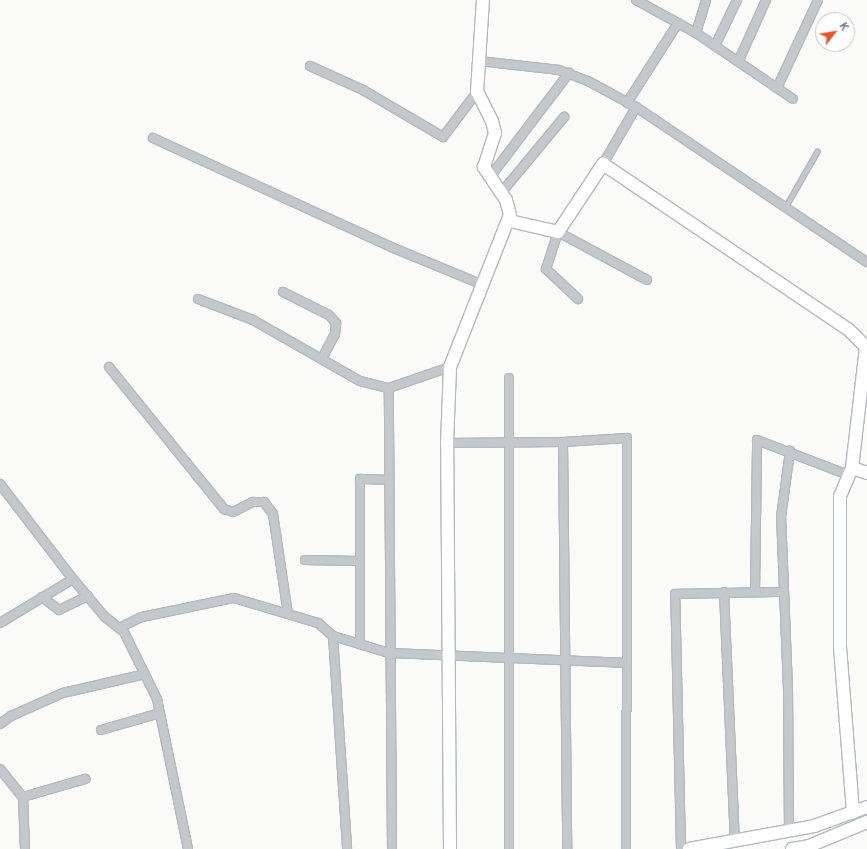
<!DOCTYPE html>
<style>
body{margin:0}
#map{position:relative;width:867px;height:849px;overflow:hidden;background:#fafaf8;font-family:Barlow,sans-serif}
div>[style]{position:absolute}
[style*='--x']{left:calc(var(--x)*1px);top:calc(var(--y)*1px);width:calc(var(--w)*1px);rotate:calc(var(--a)*1deg)}
.roads{filter:drop-shadow(1px 0 #b3babf) drop-shadow(-1px 0 #b3babf) drop-shadow(0 1px #b3babf) drop-shadow(0 -1px #b3babf)}
.lane>*{height:4px;margin:-2px;padding:0 2px;transform-origin:2px;border-radius:2px;background:#c3c8cc}
.street>*{height:8px;margin:-4px;padding:0 4px;transform-origin:4px;border-radius:4px;background:#c3c8cc}
.secondary>*{height:12px;margin:-6px;padding:0 6px;transform-origin:6px;border-radius:6px;background:#fff}
span{translate:-50% -50%;white-space:nowrap;text-align:center;line-height:1.15;-webkit-text-stroke:4px #fff;paint-order:stroke}
.north{position:absolute;left:815px;top:12px;width:40px;height:40px;box-sizing:border-box;background:#fff;border:1px solid #c1c8cd;border-radius:50%;rotate:59deg;font-size:11px;font-weight:700;line-height:16px;text-align:center;color:#657683}
.north::after{content:'';display:block;margin:auto;width:14px;height:18px;background:#e4572e;clip-path:polygon(50% 0,100% 100%,50% 72%,0 100%)}
</style>
<div id="map">
<div class="roads">
<div class="lane">
<div style="--x:786;--y:207;--w:64;--a:-60.3"></div>
</div>
<div class="street">
<div style="--x:636;--y:0;--w:68;--a:28.8"></div>
<div style="--x:696;--y:33;--w:117;--a:34.2"></div>
<div style="--x:696;--y:33;--w:34;--a:-73"></div>
<div style="--x:715;--y:46;--w:51;--a:-64.4"></div>
<div style="--x:739;--y:60;--w:66;--a:-65.8"></div>
<div style="--x:479;--y:61;--w:81;--a:6.4"></div>
<div style="--x:559;--y:70;--w:31;--a:21"></div>
<div style="--x:588;--y:81;--w:55;--a:28.4"></div>
<div style="--x:636;--y:107;--w:278;--a:33.9"></div>
<div style="--x:310;--y:66;--w:58;--a:24.4"></div>
<div style="--x:363;--y:90;--w:93;--a:30.4"></div>
<div style="--x:443;--y:137;--w:56;--a:-52.9"></div>
<div style="--x:777;--y:88;--w:97;--a:-65"></div>
<div style="--x:627;--y:103;--w:95;--a:-57.5"></div>
<div style="--x:153;--y:138;--w:262;--a:24.6"></div>
<div style="--x:391;--y:247;--w:100;--a:22.4"></div>
<div style="--x:603;--y:164;--w:66;--a:-59.9"></div>
<div style="--x:490;--y:177;--w:131;--a:-52.8"></div>
<div style="--x:501;--y:193;--w:99;--a:-50.3"></div>
<div style="--x:283;--y:292;--w:51;--a:26.6"></div>
<div style="--x:329;--y:315;--w:11;--a:49"></div>
<div style="--x:336;--y:323;--w:11;--a:95"></div>
<div style="--x:335;--y:334;--w:27;--a:118"></div>
<div style="--x:198;--y:299;--w:59;--a:20.9"></div>
<div style="--x:253;--y:320;--w:123;--a:29.7"></div>
<div style="--x:360;--y:381;--w:30;--a:14"></div>
<div style="--x:578;--y:299;--w:44;--a:-136.8"></div>
<div style="--x:546;--y:269;--w:39;--a:-72"></div>
<div style="--x:558;--y:232;--w:101;--a:28.3"></div>
<div style="--x:109;--y:367;--w:183;--a:51"></div>
<div style="--x:224;--y:509;--w:9;--a:18"></div>
<div style="--x:233;--y:512;--w:22;--a:-27"></div>
<div style="--x:253;--y:502;--w:11;--a:0"></div>
<div style="--x:264;--y:502;--w:15;--a:53"></div>
<div style="--x:273;--y:514;--w:101;--a:81.5"></div>
<div style="--x:509;--y:378;--w:471;--a:90"></div>
<div style="--x:563;--y:442;--w:407;--a:89.4"></div>
<div style="--x:447;--y:443;--w:116;--a:-0.5"></div>
<div style="--x:563;--y:442;--w:64;--a:-3.6"></div>
<div style="--x:627;--y:438;--w:411;--a:90.1"></div>
<div style="--x:0;--y:484;--w:120;--a:52.5"></div>
<div style="--x:73;--y:579;--w:50;--a:49.9"></div>
<div style="--x:105;--y:617;--w:24;--a:38"></div>
<div style="--x:124;--y:632;--w:75;--a:63.8"></div>
<div style="--x:157;--y:699;--w:153;--a:78.3"></div>
<div style="--x:305;--y:560;--w:54;--a:1.1"></div>
<div style="--x:724;--y:592;--w:249;--a:87.5"></div>
<div style="--x:755;--y:592;--w:152;--a:-89.2"></div>
<div style="--x:757;--y:440;--w:97;--a:21"></div>
<div style="--x:42;--y:597;--w:21;--a:37"></div>
<div style="--x:59;--y:610;--w:32;--a:-26"></div>
<div style="--x:0;--y:623;--w:85;--a:-31.1"></div>
<div style="--x:119;--y:628;--w:25;--a:-26"></div>
<div style="--x:142;--y:617;--w:94;--a:-11.7"></div>
<div style="--x:234;--y:598;--w:88;--a:16.6"></div>
<div style="--x:318;--y:623;--w:20;--a:41"></div>
<div style="--x:333;--y:636;--w:59;--a:16.9"></div>
<div style="--x:389;--y:653;--w:236;--a:2.4"></div>
<div style="--x:333;--y:636;--w:213;--a:86.2"></div>
<div style="--x:360;--y:644;--w:165;--a:-90"></div>
<div style="--x:360;--y:479;--w:28;--a:2"></div>
<div style="--x:0;--y:724;--w:14;--a:-36"></div>
<div style="--x:11;--y:716;--w:57;--a:-23.9"></div>
<div style="--x:63;--y:693;--w:84;--a:-13"></div>
<div style="--x:101;--y:730;--w:61;--a:-16.1"></div>
<div style="--x:0;--y:769;--w:36;--a:51"></div>
<div style="--x:23;--y:797;--w:52;--a:87.8"></div>
<div style="--x:23;--y:797;--w:65;--a:-16.2"></div>
<div style="--x:789;--y:831;--w:142;--a:-90.4"></div>
<div style="--x:788;--y:689;--w:172;--a:-92.3"></div>
<div style="--x:781;--y:517;--w:67;--a:-82.2"></div>
<div style="--x:392;--y:849;--w:461;--a:-90.4"></div>
<div style="--x:389;--y:388;--w:65;--a:-19"></div>
<div style="--x:681;--y:849;--w:255;--a:-91.3"></div>
<div style="--x:675;--y:594;--w:109;--a:-1.1"></div>
</div>
<div class="secondary">
<div style="--x:510;--y:221;--w:49;--a:12.9"></div>
<div style="--x:558;--y:232;--w:82;--a:-56.5"></div>
<div style="--x:603;--y:164;--w:295;--a:34"></div>
<div style="--x:848;--y:329;--w:25;--a:45"></div>
<div style="--x:866;--y:347;--w:122;--a:96.6"></div>
<div style="--x:852;--y:468;--w:16;--a:18"></div>
<div style="--x:852;--y:468;--w:30;--a:113"></div>
<div style="--x:840;--y:496;--w:151;--a:90"></div>
<div style="--x:840;--y:647;--w:166;--a:85.5"></div>
<div style="--x:450;--y:849;--w:406;--a:-90.4"></div>
<div style="--x:447;--y:443;--w:76;--a:-87.7"></div>
<div style="--x:450;--y:367;--w:163;--a:-68.5"></div>
<div style="--x:510;--y:215;--w:16;--a:-105"></div>
<div style="--x:506;--y:200;--w:40;--a:-124"></div>
<div style="--x:484;--y:167;--w:36;--a:-72"></div>
<div style="--x:495;--y:133;--w:12;--a:-104"></div>
<div style="--x:492;--y:121;--w:33;--a:-117"></div>
<div style="--x:477;--y:92;--w:92;--a:-86.3"></div>
<div style="--x:689;--y:849;--w:127;--a:-10.4"></div>
<div style="--x:814;--y:826;--w:56;--a:-19.7"></div>
<div style="--x:792;--y:849;--w:17;--a:-10"></div>
<div style="--x:809;--y:846;--w:63;--a:-22.5"></div>
</div>
</div>
<div class="north">K</div>
</div>
